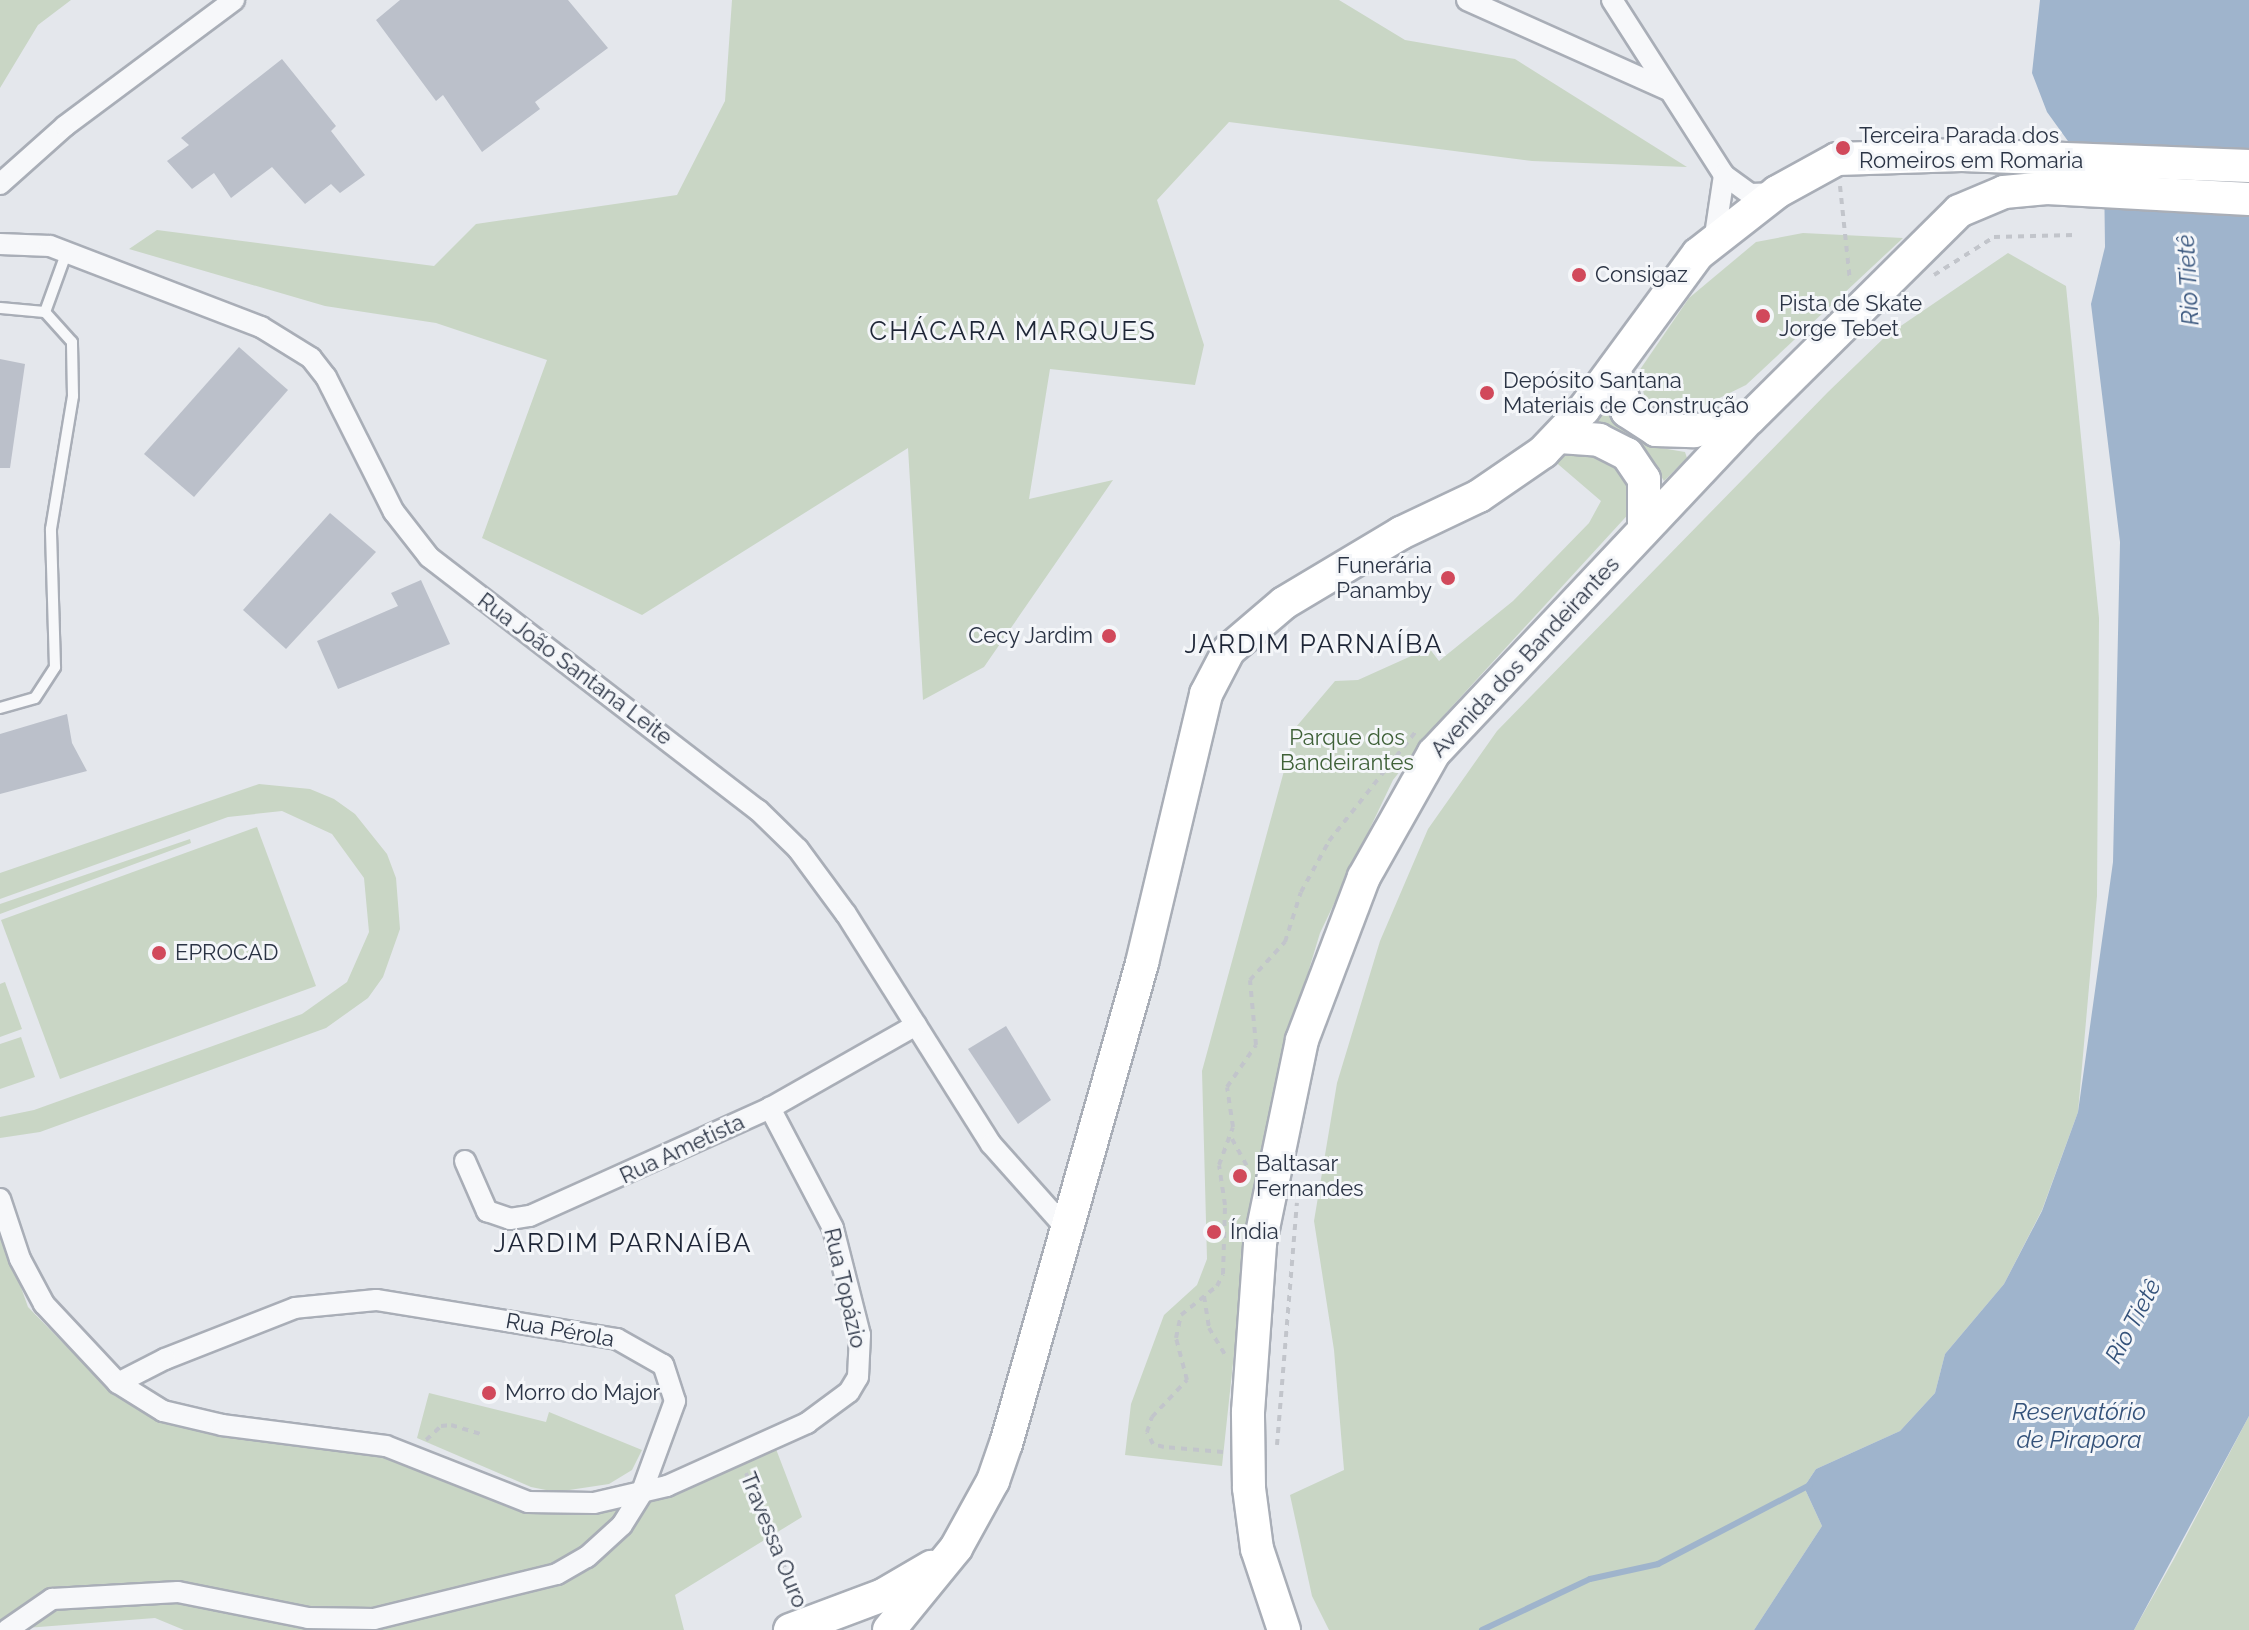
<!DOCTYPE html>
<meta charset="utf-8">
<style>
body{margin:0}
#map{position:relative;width:2249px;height:1630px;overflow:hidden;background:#e4e7ec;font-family:Raleway,sans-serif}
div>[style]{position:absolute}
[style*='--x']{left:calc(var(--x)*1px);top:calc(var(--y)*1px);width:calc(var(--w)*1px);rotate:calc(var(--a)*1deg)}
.green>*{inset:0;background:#c9d6c5}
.water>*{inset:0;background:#9fb4cc}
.stream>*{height:6px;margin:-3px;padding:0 3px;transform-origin:3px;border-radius:3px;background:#9fb4cc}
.building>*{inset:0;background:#bbc0ca}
.path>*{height:4px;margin-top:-2px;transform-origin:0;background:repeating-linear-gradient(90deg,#c2c5cb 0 6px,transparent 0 12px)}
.roads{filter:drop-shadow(2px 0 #a9aeb7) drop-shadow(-2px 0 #a9aeb7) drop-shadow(0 2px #a9aeb7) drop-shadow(0 -2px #a9aeb7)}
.service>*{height:10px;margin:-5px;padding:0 5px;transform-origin:5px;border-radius:5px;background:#f7f8fa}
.minor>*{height:20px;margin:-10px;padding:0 10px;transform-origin:10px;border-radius:10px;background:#f7f8fa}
.primary>*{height:32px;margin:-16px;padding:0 16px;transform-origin:16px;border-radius:16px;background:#fff}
.dots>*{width:22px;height:22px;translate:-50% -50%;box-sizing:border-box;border:4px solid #f4f6f9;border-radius:50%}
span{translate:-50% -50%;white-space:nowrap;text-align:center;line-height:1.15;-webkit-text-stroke:6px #f4f6f9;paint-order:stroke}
.poi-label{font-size:22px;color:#2b3445}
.left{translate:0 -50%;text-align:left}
.right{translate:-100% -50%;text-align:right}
.street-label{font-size:22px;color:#2b3445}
.park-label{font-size:22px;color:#3f6138}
.water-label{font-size:24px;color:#34527a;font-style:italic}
.quarter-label{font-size:26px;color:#1d2536;letter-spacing:2px}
</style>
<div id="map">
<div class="green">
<div style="clip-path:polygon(0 0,71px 0,38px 25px,0 88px)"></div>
<div style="clip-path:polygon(732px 0,1339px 0,1405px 40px,1515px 59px,1687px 167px,1532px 161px,1229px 122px,1157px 200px,1204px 345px,1195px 385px,1050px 369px,1029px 499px,1113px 480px,984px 667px,923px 700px,908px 448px,642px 615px,482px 538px,547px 360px,436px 323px,325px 306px,129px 249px,157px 230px,434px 266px,476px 224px,677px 195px,725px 101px)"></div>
<div style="clip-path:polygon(1803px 233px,1903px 238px,1746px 385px,1697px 409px,1655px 407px,1644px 395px,1639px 371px,1689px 298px,1756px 242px)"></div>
<div style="clip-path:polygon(2008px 253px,2066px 286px,2099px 618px,2097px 896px,2078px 1112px,2042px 1210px,2004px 1284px,1945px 1354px,1935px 1393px,1900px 1431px,1816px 1469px,1804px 1487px,1822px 1526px,1754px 1630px,1329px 1630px,1312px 1596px,1290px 1495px,1344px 1470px,1334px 1350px,1314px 1221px,1337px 1083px,1380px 941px,1428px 829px,1497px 731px,1828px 392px,1886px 336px)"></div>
<div style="clip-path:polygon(1607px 405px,1627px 430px,1655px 447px,1685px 452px,1687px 458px,1664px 481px,1648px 455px,1623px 433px,1590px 425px,1594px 414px)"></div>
<div style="clip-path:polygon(1588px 451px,1628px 471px,1634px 508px,1446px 713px,1393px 780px,1320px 933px,1284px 1052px,1246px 1242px,1222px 1466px,1125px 1455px,1131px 1404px,1164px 1315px,1197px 1285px,1207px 1259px,1202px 1071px,1296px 727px,1335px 681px,1358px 680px,1429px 648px,1439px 661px,1513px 601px,1589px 523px,1601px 501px,1552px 459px)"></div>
<div style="clip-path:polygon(259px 784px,310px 789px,334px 799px,355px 814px,387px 854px,396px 878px,400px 929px,383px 977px,368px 998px,326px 1028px,40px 1132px,0 1138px,0 1117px,34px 1110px,302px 1014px,347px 982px,369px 932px,364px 878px,332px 834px,282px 811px,228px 817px,0 899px,0 873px)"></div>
<div style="clip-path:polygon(257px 827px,316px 986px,60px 1079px,1px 920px)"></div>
<div style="clip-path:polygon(190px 839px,191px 843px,0 914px,0 904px)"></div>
<div style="clip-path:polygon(5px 982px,22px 1029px,0 1037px,0 984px)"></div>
<div style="clip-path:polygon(21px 1037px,35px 1077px,0 1089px,0 1044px)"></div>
<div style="clip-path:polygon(0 1228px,28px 1307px,115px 1396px,167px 1422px,351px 1442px,527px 1510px,571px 1514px,658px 1500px,776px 1449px,802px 1517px,675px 1595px,684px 1630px,184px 1630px,155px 1618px,0 1630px)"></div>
<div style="clip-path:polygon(429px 1393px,546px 1422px,549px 1412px,642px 1450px,632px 1470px,609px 1484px,556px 1492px,531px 1487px,417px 1438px)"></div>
<div style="clip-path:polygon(2249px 1416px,2249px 1630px,2134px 1630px,2174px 1559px)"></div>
</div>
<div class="water">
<div style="clip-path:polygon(2040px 0,2249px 0,2249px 1416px,2134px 1630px,1754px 1630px,1822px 1526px,1804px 1487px,1816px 1469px,1900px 1431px,1935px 1393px,1945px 1354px,2004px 1284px,2042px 1211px,2078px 1112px,2113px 862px,2120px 542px,2091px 304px,2105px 247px,2104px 171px,2078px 155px,2047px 112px,2032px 73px)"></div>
</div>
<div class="stream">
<div style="--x:1482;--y:1630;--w:119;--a:-25.3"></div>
<div style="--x:1590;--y:1579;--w:70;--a:-12.4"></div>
<div style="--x:1658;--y:1564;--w:171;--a:-27.5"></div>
</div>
<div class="building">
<div style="clip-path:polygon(400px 0,568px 0,608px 48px,535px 102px,540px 109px,482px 152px,443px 95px,436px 101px,376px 20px)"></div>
<div style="clip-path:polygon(282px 59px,336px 126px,331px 131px,365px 175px,340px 193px,331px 184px,305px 204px,272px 167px,231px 198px,214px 173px,192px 189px,167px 161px,189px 145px,181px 138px)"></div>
<div style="clip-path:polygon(239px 347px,288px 390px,194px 497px,144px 454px)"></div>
<div style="clip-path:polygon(0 359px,25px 364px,10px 468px,0 468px)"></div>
<div style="clip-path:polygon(330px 513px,376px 552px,286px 649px,243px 610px)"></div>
<div style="clip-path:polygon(421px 580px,450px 644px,338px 689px,317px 641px,398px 606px,391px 593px)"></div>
<div style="clip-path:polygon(67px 714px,72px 743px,87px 771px,0 794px,0 734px)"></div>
<div style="clip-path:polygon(1006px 1026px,1051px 1100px,1018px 1124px,968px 1049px)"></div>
</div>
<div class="path">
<div style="--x:1840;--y:186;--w:96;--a:84"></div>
<div style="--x:1934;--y:275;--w:71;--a:-32.3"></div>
<div style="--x:1994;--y:237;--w:81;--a:-1.4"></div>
<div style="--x:1232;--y:1139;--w:33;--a:61"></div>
<div style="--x:1204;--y:1296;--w:32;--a:81"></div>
<div style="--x:1209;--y:1328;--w:33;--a:59"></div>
<div style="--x:426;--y:1440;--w:21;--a:-43"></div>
<div style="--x:441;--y:1426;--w:10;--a:-6"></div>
<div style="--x:451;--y:1425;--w:34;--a:17"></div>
<div style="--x:1277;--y:1445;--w:243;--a:-85.3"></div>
<div style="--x:1223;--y:1452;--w:59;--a:-175.2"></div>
<div style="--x:1164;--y:1447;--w:11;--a:-165"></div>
<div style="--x:1153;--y:1444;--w:13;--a:-117"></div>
<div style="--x:1147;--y:1432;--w:16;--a:-72"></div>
<div style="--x:1152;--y:1417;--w:51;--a:-46.6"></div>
<div style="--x:1187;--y:1380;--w:43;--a:-104.7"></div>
<div style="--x:1176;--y:1338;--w:24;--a:-78"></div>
<div style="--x:1181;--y:1315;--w:46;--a:-38.9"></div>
<div style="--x:1217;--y:1286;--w:13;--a:-63"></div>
<div style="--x:1223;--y:1274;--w:69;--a:-88.3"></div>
<div style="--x:1225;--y:1205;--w:40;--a:-98.5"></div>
<div style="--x:1219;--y:1165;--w:40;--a:-69.8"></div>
<div style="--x:1233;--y:1127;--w:40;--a:-98.5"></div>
<div style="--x:1227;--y:1087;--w:51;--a:-55.4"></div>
<div style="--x:1256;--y:1045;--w:65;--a:-95.3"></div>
<div style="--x:1250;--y:980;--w:52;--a:-47.4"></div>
<div style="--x:1285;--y:942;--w:52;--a:-72.3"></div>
<div style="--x:1301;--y:892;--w:58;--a:-61.2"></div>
<div style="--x:1329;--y:841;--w:142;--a:-51.6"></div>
<div style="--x:746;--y:1473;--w:139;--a:67.7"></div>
</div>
<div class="roads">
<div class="service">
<div style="--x:0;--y:308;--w:45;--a:5.1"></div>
<div style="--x:0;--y:708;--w:36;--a:-16"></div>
<div style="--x:35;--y:698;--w:37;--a:-57"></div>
<div style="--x:55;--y:667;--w:138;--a:-91.7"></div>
<div style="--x:51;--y:529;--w:135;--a:-80.6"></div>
<div style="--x:73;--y:396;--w:54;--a:-91.1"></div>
<div style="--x:72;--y:342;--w:40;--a:-132"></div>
<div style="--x:45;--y:312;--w:62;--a:-70.1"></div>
</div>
<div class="minor">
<div style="--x:1467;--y:0;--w:220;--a:24.1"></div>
<div style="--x:1612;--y:0;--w:208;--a:57.4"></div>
<div style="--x:1724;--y:175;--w:32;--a:36"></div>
<div style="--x:1750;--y:194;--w:23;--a:-2"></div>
<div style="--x:0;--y:184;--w:87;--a:-41.7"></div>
<div style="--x:65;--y:126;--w:211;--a:-36.7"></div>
<div style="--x:1714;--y:242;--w:68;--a:-81.5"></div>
<div style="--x:0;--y:244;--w:50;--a:2.3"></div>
<div style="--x:50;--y:246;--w:226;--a:21"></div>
<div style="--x:261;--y:327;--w:59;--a:31.8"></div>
<div style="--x:311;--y:358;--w:24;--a:52"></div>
<div style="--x:326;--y:377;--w:151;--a:63.3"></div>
<div style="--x:394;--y:512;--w:57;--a:52.1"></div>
<div style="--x:429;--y:557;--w:415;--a:37.6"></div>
<div style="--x:758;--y:810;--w:56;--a:44.3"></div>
<div style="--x:798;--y:849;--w:81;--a:53.6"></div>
<div style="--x:846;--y:914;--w:272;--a:57.8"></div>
<div style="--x:991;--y:1144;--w:111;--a:48.3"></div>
<div style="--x:465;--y:1161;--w:55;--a:66.3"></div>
<div style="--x:487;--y:1211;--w:24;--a:19"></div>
<div style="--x:510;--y:1219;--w:20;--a:-9"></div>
<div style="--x:530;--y:1216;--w:263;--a:-24.2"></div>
<div style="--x:770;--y:1108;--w:168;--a:-29.6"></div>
<div style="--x:0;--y:1199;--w:63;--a:71.6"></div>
<div style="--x:20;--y:1259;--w:51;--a:61.9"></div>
<div style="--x:44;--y:1304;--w:108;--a:46.9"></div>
<div style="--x:118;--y:1383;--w:53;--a:31.9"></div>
<div style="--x:163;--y:1411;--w:61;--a:13.3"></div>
<div style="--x:222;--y:1425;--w:165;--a:7.3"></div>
<div style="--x:386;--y:1446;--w:153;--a:21.5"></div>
<div style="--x:528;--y:1502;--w:66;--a:0.9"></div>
<div style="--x:594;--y:1503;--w:75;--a:-13.1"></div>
<div style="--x:667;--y:1486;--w:154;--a:-24.2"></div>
<div style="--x:807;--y:1423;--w:52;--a:-36.4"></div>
<div style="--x:849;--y:1392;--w:17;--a:-59"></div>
<div style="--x:858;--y:1377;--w:42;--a:-87.3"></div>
<div style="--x:860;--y:1335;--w:110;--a:-104.2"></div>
<div style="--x:833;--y:1228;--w:136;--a:-117.7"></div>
<div style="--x:7;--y:1630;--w:55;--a:-34.6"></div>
<div style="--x:52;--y:1599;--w:126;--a:-3.2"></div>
<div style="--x:178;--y:1592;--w:133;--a:11.3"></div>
<div style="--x:308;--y:1618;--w:66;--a:0.9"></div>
<div style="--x:374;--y:1619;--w:188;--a:-13.8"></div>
<div style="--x:557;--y:1574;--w:34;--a:-30"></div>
<div style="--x:587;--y:1557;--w:47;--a:-42.4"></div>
<div style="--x:622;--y:1525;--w:36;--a:-58"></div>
<div style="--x:641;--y:1494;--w:99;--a:-69.9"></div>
<div style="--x:675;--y:1401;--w:38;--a:-108"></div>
<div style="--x:663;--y:1365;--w:53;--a:-150.5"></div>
<div style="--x:617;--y:1339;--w:244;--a:-170.8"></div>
<div style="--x:376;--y:1300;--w:81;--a:174.4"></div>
<div style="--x:295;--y:1308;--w:140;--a:158.6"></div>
<div style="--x:165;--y:1359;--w:53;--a:152.9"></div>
</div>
<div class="primary">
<div style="--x:1614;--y:369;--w:44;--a:72.8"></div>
<div style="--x:1627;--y:411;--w:35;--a:33"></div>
<div style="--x:1656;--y:430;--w:38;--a:2"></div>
<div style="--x:1694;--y:431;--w:57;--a:-13.1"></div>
<div style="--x:1560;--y:437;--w:39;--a:4"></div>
<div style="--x:1599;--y:440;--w:31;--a:27"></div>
<div style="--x:1627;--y:454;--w:30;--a:56"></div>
<div style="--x:1644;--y:479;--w:50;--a:90"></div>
<div style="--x:790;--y:1630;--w:99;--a:-20.6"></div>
<div style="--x:883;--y:1595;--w:56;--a:-30.3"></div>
<div style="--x:889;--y:1630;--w:106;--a:-50.7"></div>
<div style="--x:956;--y:1548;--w:77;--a:-61.1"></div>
<div style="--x:993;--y:1481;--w:39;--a:-71"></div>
<div style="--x:1006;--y:1444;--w:500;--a:-74.2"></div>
<div style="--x:1142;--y:963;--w:277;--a:-76.6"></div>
<div style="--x:1206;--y:694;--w:50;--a:-62.4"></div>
<div style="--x:1229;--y:650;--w:72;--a:-40.5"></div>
<div style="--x:1284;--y:603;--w:136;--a:-30.9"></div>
<div style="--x:1401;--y:533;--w:86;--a:-25.4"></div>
<div style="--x:1479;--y:496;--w:78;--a:-34.5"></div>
<div style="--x:1543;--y:452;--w:59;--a:-46.4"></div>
<div style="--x:1584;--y:409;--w:192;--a:-53.7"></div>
<div style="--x:1698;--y:254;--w:100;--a:-38.1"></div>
<div style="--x:1777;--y:192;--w:68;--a:-28.8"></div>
<div style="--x:1837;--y:159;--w:125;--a:-1.8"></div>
<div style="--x:1962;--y:155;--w:287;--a:2.2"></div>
<div style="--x:1284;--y:1630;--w:85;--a:-108.4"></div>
<div style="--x:1257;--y:1549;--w:62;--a:-97.5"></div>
<div style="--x:1249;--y:1488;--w:76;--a:-90.8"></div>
<div style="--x:1248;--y:1412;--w:169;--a:-85.9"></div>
<div style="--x:1260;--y:1243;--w:207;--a:-78.3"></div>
<div style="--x:1302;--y:1040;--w:174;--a:-69.2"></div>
<div style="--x:1364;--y:877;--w:142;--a:-60.6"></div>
<div style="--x:1434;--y:753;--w:461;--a:-46.7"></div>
<div style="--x:1750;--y:418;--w:294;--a:-44.7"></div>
<div style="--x:1959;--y:211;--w:49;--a:-22.9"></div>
<div style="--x:2004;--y:192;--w:43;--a:-5.3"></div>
<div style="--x:2047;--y:188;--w:202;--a:3.1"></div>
</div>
</div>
<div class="dots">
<div style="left:1843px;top:148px;background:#d1495b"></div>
<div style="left:1579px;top:275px;background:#d1495b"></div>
<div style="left:1763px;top:316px;background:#d1495b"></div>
<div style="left:1487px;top:393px;background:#d1495b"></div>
<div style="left:1448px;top:578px;background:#d1495b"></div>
<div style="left:1109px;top:636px;background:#d1495b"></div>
<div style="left:159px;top:953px;background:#d1495b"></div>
<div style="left:1240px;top:1176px;background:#d1495b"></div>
<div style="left:1214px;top:1232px;background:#d1495b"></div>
<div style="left:489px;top:1393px;background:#d1495b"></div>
</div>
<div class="poi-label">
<span class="left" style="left:1859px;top:148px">Terceira Parada dos<br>Romeiros em Romaria</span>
<span class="left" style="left:1595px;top:275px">Consigaz</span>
<span class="left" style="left:1779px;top:316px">Pista de Skate<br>Jorge Tebet</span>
<span class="left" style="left:1503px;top:393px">Depósito Santana<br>Materiais de Construção</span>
<span class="right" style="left:1432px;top:578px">Funerária<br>Panamby</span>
<span class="right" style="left:1093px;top:636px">Cecy Jardim</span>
<span class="left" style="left:175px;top:953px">EPROCAD</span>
<span class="left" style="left:1256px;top:1176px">Baltasar<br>Fernandes</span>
<span class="left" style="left:1230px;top:1232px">Índia</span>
<span class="left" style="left:505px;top:1393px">Morro do Major</span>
</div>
<div class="street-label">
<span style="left:1525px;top:657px;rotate:-47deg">Avenida dos Bandeirantes</span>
<span style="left:575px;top:669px;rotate:37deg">Rua João Santana Leite</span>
<span style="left:682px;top:1149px;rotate:-25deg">Rua Ametista</span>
<span style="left:845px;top:1288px;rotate:77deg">Rua Topázio</span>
<span style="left:560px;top:1330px;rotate:10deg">Rua Pérola</span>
<span style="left:774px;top:1540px;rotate:68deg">Travessa Ouro</span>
</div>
<div class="park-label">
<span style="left:1347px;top:750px">Parque dos<br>Bandeirantes</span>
</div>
<div class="water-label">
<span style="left:2188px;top:280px;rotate:-93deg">Rio Tietê</span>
<span style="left:2133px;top:1321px;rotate:-62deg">Rio Tietê</span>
<span style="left:2079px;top:1426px">Reservatório<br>de Pirapora</span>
</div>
<div class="quarter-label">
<span style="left:1013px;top:332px">CHÁCARA MARQUES</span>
<span style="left:1314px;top:645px">JARDIM PARNAÍBA</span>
<span style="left:623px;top:1244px">JARDIM PARNAÍBA</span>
</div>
</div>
